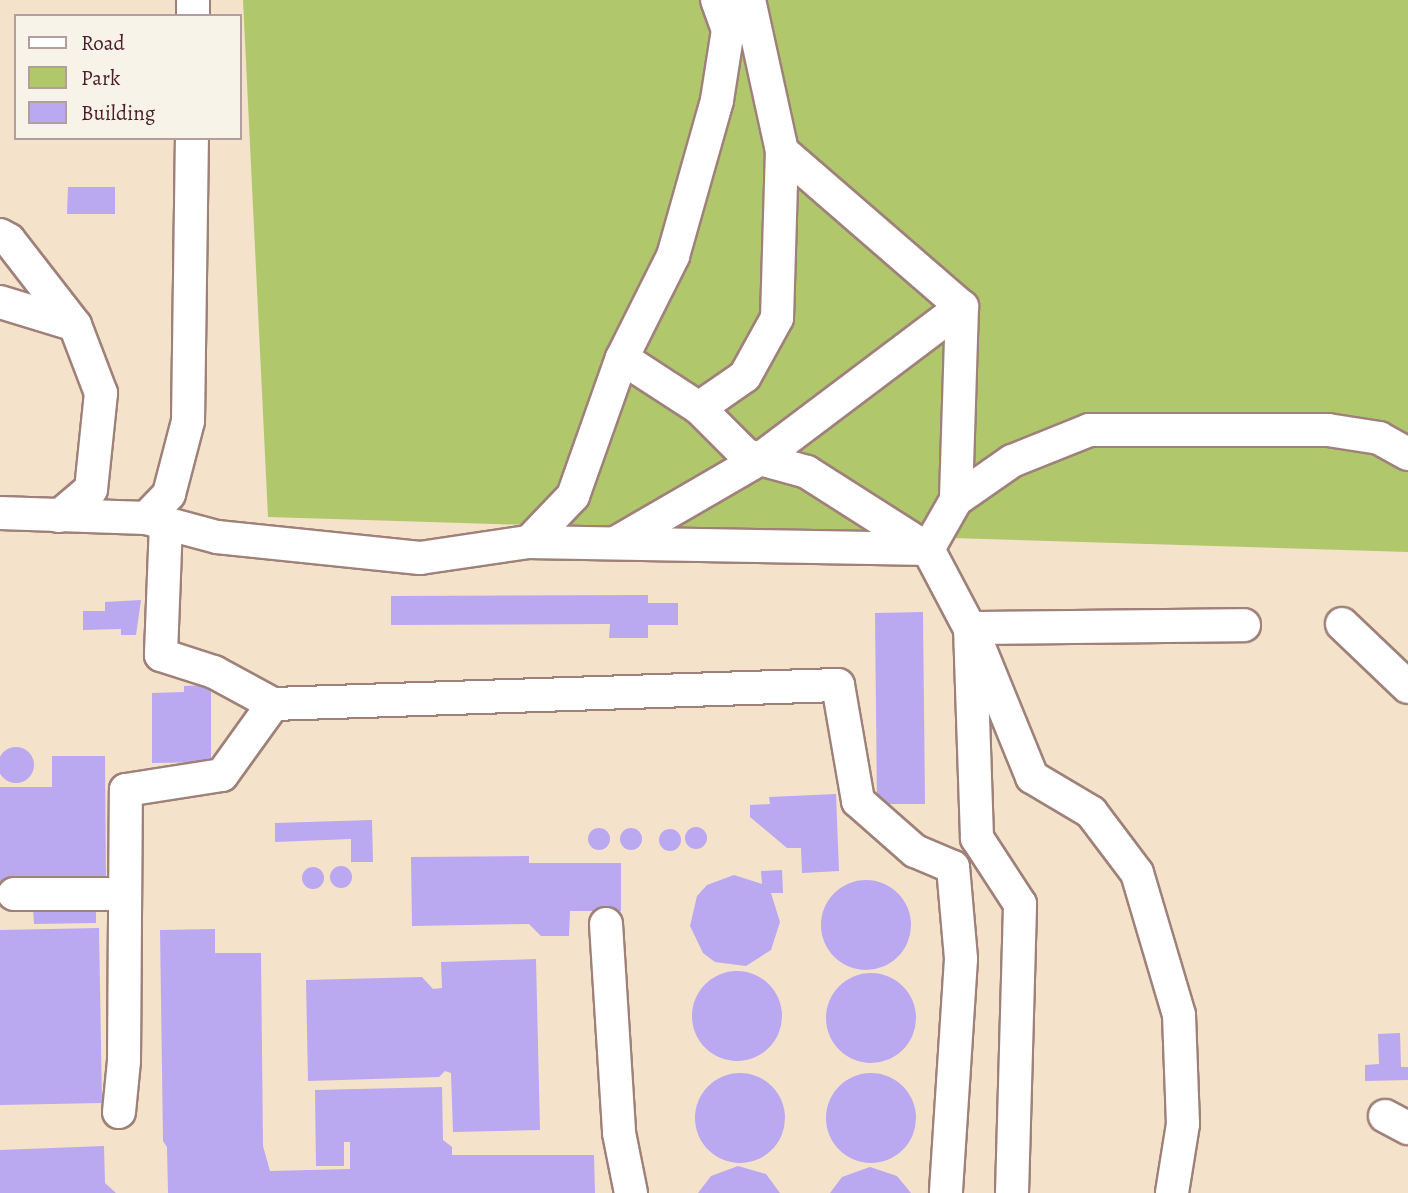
<!DOCTYPE html>
<style>
body{margin:0}
#map{position:relative;width:1408px;height:1193px;overflow:hidden;background:#f4e3ca;font-family:Alegreya,serif}
div>[style]{position:absolute}
[style*='--x']{left:calc(var(--x)*1px);top:calc(var(--y)*1px);width:calc(var(--w)*1px);rotate:calc(var(--a)*1deg)}
.green>*{inset:0;background:#b1c76c}
.building>*{inset:0;background:#baa8f1}
.round{border-radius:50%}
.roads{filter:drop-shadow(2px 0 #9f817a) drop-shadow(-2px 0 #9f817a) drop-shadow(0 2px #9f817a) drop-shadow(0 -2px #9f817a)}
.minor>*{height:32px;margin:-16px;padding:0 16px;transform-origin:16px;border-radius:16px;background:#fff}
span{translate:-50% -50%;white-space:nowrap;text-align:center;line-height:1.15;-webkit-text-stroke:7px #f7f3e8;paint-order:stroke}
.legend{position:absolute;left:14px;top:14px;width:228px;height:126px;box-sizing:border-box;background:#f7f3e8;border:2px solid #b29e9c;margin:0;padding:9px 12px;list-style:none;font-size:21px;color:#4a1f2b}
.legend li{display:flex;align-items:center;gap:14px;height:35px}
.legend b{width:35px;border:2px solid #b29e9c}
</style>
<div id="map">
<div class="green">
<div style="clip-path:polygon(243px 0,1408px 0,1408px 552px,268px 517px)"></div>
</div>
<div class="building">
<div style="clip-path:polygon(68px 187px,115px 187px,115px 214px,67px 214px)"></div>
<div style="clip-path:polygon(648px 595px,648px 603px,678px 603px,678px 625px,648px 625px,648px 638px,609px 638px,610px 624px,391px 625px,391px 596px)"></div>
<div style="clip-path:polygon(141px 600px,136px 635px,121px 635px,121px 629px,83px 630px,83px 611px,105px 611px,105px 602px)"></div>
<div style="clip-path:polygon(923px 612px,925px 804px,877px 804px,875px 613px)"></div>
<div style="clip-path:polygon(211px 685px,211px 762px,152px 763px,152px 693px,184px 692px,184px 686px)"></div>
<div class="round" style="left:-2px;top:747px;width:36px;height:36px"></div>
<div style="clip-path:polygon(52px 756px,105px 756px,106px 885px,0 883px,0 787px,52px 787px)"></div>
<div style="clip-path:polygon(836px 794px,839px 871px,802px 873px,801px 848px,787px 848px,750px 817px,750px 805px,770px 804px,769px 797px)"></div>
<div style="clip-path:polygon(372px 820px,373px 862px,351px 862px,351px 839px,275px 842px,275px 823px)"></div>
<div class="round" style="left:685px;top:827px;width:22px;height:22px"></div>
<div class="round" style="left:588px;top:828px;width:22px;height:22px"></div>
<div class="round" style="left:620px;top:828px;width:22px;height:22px"></div>
<div class="round" style="left:659px;top:829px;width:22px;height:22px"></div>
<div style="clip-path:polygon(529px 856px,529px 863px,621px 863px,621px 911px,570px 911px,569px 936px,541px 936px,529px 924px,412px 926px,411px 857px)"></div>
<div class="round" style="left:330px;top:866px;width:22px;height:22px"></div>
<div class="round" style="left:302px;top:867px;width:22px;height:22px"></div>
<div style="clip-path:polygon(782px 870px,783px 893px,771px 893px,780px 922px,771px 950px,746px 966px,715px 962px,703px 953px,690px 926px,697px 896px,707px 885px,734px 875px,762px 884px,761px 871px)"></div>
<div class="round" style="left:821px;top:880px;width:90px;height:90px"></div>
<div style="clip-path:polygon(33px 908px,96px 909px,96px 923px,34px 924px)"></div>
<div style="clip-path:polygon(99px 928px,102px 1103px,0 1105px,0 930px)"></div>
<div style="clip-path:polygon(215px 929px,215px 953px,261px 953px,263px 1146px,270px 1171px,350px 1169px,350px 1142px,344px 1142px,344px 1166px,316px 1166px,315px 1090px,442px 1087px,443px 1140px,452px 1147px,452px 1155px,594px 1155px,595px 1193px,168px 1193px,167px 1147px,163px 1141px,160px 930px)"></div>
<div style="clip-path:polygon(536px 959px,540px 1130px,453px 1132px,451px 1073px,445px 1071px,439px 1077px,308px 1081px,306px 980px,422px 977px,433px 989px,442px 988px,441px 962px)"></div>
<div class="round" style="left:692px;top:971px;width:90px;height:90px"></div>
<div class="round" style="left:826px;top:973px;width:90px;height:90px"></div>
<div style="clip-path:polygon(1400px 1033px,1401px 1067px,1408px 1067px,1408px 1080px,1365px 1081px,1365px 1065px,1379px 1064px,1378px 1034px)"></div>
<div class="round" style="left:826px;top:1073px;width:90px;height:90px"></div>
<div class="round" style="left:695px;top:1073px;width:90px;height:90px"></div>
<div style="clip-path:polygon(104px 1146px,105px 1183px,116px 1193px,0 1193px,0 1150px)"></div>
<div style="clip-path:polygon(738px 1166px,766px 1174px,780px 1193px,698px 1193px,711px 1176px)"></div>
<div style="clip-path:polygon(870px 1167px,897px 1176px,911px 1193px,830px 1193px,842px 1177px)"></div>
</div>
<div class="roads">
<div class="minor">
<div style="--x:193;--y:16;--w:16;--a:-90"></div>
<div style="--x:782;--y:151;--w:238;--a:40.9"></div>
<div style="--x:962;--y:307;--w:193;--a:91.8"></div>
<div style="--x:0;--y:235;--w:10;--a:29"></div>
<div style="--x:9;--y:240;--w:108;--a:52.2"></div>
<div style="--x:0;--y:302;--w:78;--a:17"></div>
<div style="--x:75;--y:325;--w:73;--a:69.1"></div>
<div style="--x:101;--y:393;--w:97;--a:95.9"></div>
<div style="--x:91;--y:489;--w:42;--a:139.8"></div>
<div style="--x:622;--y:358;--w:114;--a:-63.4"></div>
<div style="--x:673;--y:256;--w:162;--a:-74.2"></div>
<div style="--x:717;--y:100;--w:71;--a:-81.1"></div>
<div style="--x:728;--y:30;--w:32;--a:-110"></div>
<div style="--x:699;--y:408;--w:66;--a:45"></div>
<div style="--x:746;--y:455;--w:63;--a:15.6"></div>
<div style="--x:807;--y:472;--w:143;--a:32.5"></div>
<div style="--x:928;--y:549;--w:105;--a:62.2"></div>
<div style="--x:977;--y:642;--w:146;--a:67.8"></div>
<div style="--x:1032;--y:777;--w:69;--a:30.7"></div>
<div style="--x:1091;--y:812;--w:76;--a:53"></div>
<div style="--x:1137;--y:873;--w:148;--a:73.5"></div>
<div style="--x:1179;--y:1015;--w:109;--a:87.9"></div>
<div style="--x:1183;--y:1124;--w:70;--a:99.1"></div>
<div style="--x:0;--y:513;--w:146;--a:2"></div>
<div style="--x:146;--y:518;--w:73;--a:15"></div>
<div style="--x:217;--y:537;--w:204;--a:5.9"></div>
<div style="--x:420;--y:558;--w:110;--a:-8.4"></div>
<div style="--x:529;--y:542;--w:399;--a:1"></div>
<div style="--x:928;--y:549;--w:56;--a:-60.3"></div>
<div style="--x:956;--y:500;--w:68;--a:-34.9"></div>
<div style="--x:1012;--y:461;--w:83;--a:-21.9"></div>
<div style="--x:1089;--y:430;--w:239;--a:0"></div>
<div style="--x:1328;--y:430;--w:52;--a:8.9"></div>
<div style="--x:1379;--y:438;--w:33;--a:29"></div>
<div style="--x:146;--y:518;--w:33;--a:-46"></div>
<div style="--x:169;--y:494;--w:75;--a:-75.4"></div>
<div style="--x:188;--y:421;--w:283;--a:-89.2"></div>
<div style="--x:166;--y:523;--w:132;--a:92.2"></div>
<div style="--x:161;--y:655;--w:56;--a:17.8"></div>
<div style="--x:214;--y:672;--w:67;--a:28.5"></div>
<div style="--x:273;--y:704;--w:565;--a:-1.93"></div>
<div style="--x:838;--y:685;--w:118;--a:80.2"></div>
<div style="--x:858;--y:801;--w:76;--a:41.3"></div>
<div style="--x:915;--y:851;--w:41;--a:22.8"></div>
<div style="--x:953;--y:867;--w:92;--a:85"></div>
<div style="--x:961;--y:959;--w:234;--a:93.7"></div>
<div style="--x:529;--y:542;--w:64;--a:-46.3"></div>
<div style="--x:573;--y:496;--w:146;--a:-70.5"></div>
<div style="--x:622;--y:358;--w:92;--a:33"></div>
<div style="--x:699;--y:408;--w:56;--a:-34.8"></div>
<div style="--x:745;--y:376;--w:66;--a:-61.1"></div>
<div style="--x:777;--y:318;--w:167;--a:-88.3"></div>
<div style="--x:782;--y:151;--w:155;--a:-102.3"></div>
<div style="--x:617;--y:542;--w:165;--a:-30.1"></div>
<div style="--x:760;--y:459;--w:253;--a:-37"></div>
<div style="--x:1342;--y:624;--w:91;--a:43.7"></div>
<div style="--x:14;--y:894;--w:111;--a:0"></div>
<div style="--x:606;--y:924;--w:209;--a:86.4"></div>
<div style="--x:619;--y:1133;--w:61;--a:78.7"></div>
<div style="--x:119;--y:1112;--w:51;--a:-84.4"></div>
<div style="--x:124;--y:1061;--w:271;--a:-89.6"></div>
<div style="--x:126;--y:790;--w:97;--a:-8.9"></div>
<div style="--x:222;--y:775;--w:87;--a:-54.3"></div>
<div style="--x:1385;--y:1116;--w:26;--a:28"></div>
<div style="--x:1012;--y:1193;--w:289;--a:-88.4"></div>
<div style="--x:1020;--y:904;--w:79;--a:-123.1"></div>
<div style="--x:977;--y:838;--w:210;--a:-91.9"></div>
<div style="--x:970;--y:628;--w:274;--a:-0.6"></div>
</div>
</div>
<ul class="legend">
<li><b style="height:9px;background:#fff"></b>Road</li>
<li><b style="height:19px;background:#b1c76c"></b>Park</li>
<li><b style="height:19px;background:#baa8f1"></b>Building</li>
</ul>
</div>
